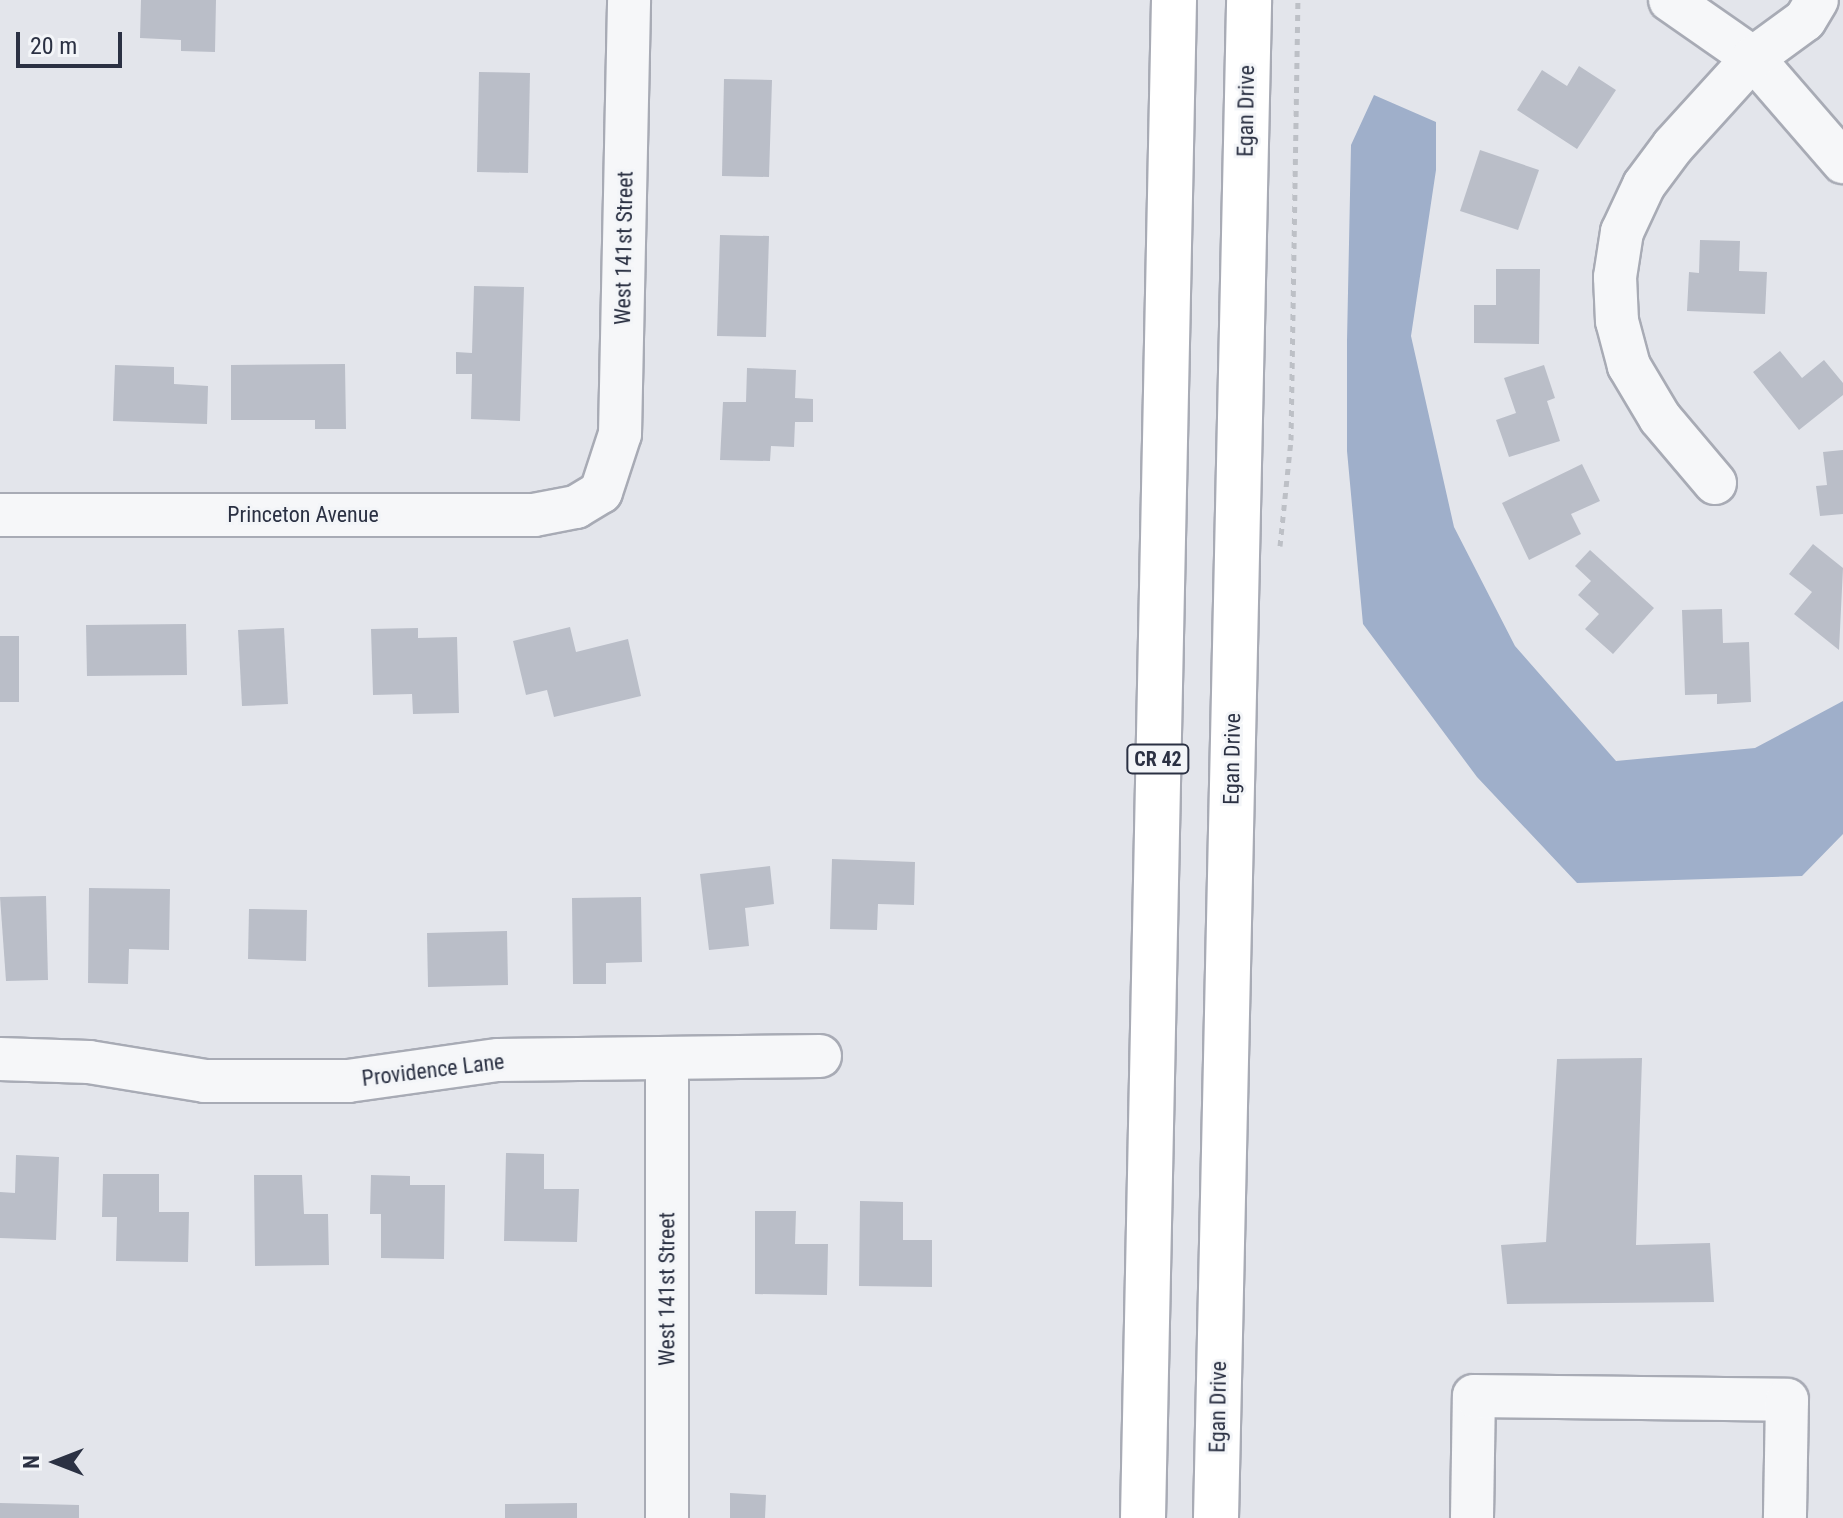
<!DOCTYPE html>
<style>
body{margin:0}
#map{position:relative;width:1843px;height:1518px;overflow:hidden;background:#e3e5eb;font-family:"Roboto Condensed",sans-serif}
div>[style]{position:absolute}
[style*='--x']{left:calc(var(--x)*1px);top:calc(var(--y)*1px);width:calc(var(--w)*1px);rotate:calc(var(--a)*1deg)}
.water>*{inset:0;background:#9fafca}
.building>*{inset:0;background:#babec8}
.path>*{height:5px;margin-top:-2.5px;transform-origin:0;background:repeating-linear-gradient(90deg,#bdc0c6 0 6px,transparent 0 12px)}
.roads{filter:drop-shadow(2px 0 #a8abb5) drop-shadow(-2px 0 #a8abb5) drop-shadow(0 2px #a8abb5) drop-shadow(0 -2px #a8abb5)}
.minor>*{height:42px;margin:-21px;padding:0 21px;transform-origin:21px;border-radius:21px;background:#f6f7f9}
.highway>*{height:44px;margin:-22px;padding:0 22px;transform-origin:22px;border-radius:22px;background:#fff}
span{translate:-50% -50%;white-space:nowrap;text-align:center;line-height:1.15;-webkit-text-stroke:6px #f3f5f8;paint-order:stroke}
.shield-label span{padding:2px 6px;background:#f3f5f8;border:2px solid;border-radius:6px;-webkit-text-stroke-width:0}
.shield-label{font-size:20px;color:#2b3143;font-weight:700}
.street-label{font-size:22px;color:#2b3143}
.north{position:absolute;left:16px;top:1422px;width:80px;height:80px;-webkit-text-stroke:6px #f3f5f8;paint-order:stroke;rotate:270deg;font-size:22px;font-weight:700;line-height:32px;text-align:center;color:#2b3143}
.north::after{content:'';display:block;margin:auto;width:28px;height:36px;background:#2b3143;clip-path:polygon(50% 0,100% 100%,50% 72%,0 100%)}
.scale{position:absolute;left:16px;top:32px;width:106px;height:36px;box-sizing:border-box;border:4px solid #2b3143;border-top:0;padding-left:10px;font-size:24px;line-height:28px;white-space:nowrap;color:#2b3143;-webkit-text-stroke:6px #f3f5f8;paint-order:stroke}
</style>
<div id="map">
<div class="water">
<div style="clip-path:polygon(1374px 95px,1436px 122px,1436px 170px,1411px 336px,1454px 527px,1515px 646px,1616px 761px,1755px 748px,1843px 701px,1843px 834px,1802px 876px,1577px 883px,1477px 777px,1363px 624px,1347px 451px,1347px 341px,1351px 145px)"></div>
</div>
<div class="building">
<div style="clip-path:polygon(141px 0,216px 0,215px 52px,181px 51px,181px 40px,140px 38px)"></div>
<div style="clip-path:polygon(1579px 66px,1616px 90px,1577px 149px,1517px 110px,1542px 70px,1567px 86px)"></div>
<div style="clip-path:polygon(479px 72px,530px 73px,528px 173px,477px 172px)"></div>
<div style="clip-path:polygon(724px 79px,772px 80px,769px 177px,722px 176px)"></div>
<div style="clip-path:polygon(1480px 150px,1539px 170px,1518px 230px,1460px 211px)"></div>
<div style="clip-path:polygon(720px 235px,769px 236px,766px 337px,717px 336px)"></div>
<div style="clip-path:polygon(1700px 240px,1740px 241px,1739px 271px,1767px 272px,1765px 314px,1687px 311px,1689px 272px,1699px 273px)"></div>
<div style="clip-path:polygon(1496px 269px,1540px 269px,1539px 344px,1474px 343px,1474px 305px,1496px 305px)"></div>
<div style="clip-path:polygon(474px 286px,524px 287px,520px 421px,471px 419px,472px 374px,456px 374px,456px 352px,472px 353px)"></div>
<div style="clip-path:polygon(1780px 351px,1802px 378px,1824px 360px,1843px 383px,1843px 395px,1799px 430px,1753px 372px)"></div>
<div style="clip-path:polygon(345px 364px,346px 429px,315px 429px,315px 420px,231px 420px,231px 365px)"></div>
<div style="clip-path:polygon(115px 365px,174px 367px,174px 384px,208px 386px,207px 424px,113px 421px)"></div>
<div style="clip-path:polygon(1544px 365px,1555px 398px,1547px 401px,1560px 441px,1509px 457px,1496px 420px,1516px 413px,1504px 378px)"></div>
<div style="clip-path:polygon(747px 368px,796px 370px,795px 398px,813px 399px,813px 422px,795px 422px,794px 447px,771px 446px,770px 461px,720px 460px,723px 402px,746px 402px)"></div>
<div style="clip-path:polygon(1843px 450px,1843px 514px,1820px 516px,1816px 486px,1827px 485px,1823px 452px)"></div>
<div style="clip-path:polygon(1582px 464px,1600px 501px,1571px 514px,1581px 534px,1529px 560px,1502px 503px)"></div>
<div style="clip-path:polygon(1813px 544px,1843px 568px,1839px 650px,1794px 614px,1812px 592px,1789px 574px)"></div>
<div style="clip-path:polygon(1590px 550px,1654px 608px,1613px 654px,1585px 629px,1599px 614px,1578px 595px,1591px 581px,1575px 566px)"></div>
<div style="clip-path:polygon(1722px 609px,1723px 643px,1749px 642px,1751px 702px,1717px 704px,1717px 694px,1685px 695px,1682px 610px)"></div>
<div style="clip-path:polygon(186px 624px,187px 675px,87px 676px,86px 625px)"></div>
<div style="clip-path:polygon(570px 627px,576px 652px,628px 639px,641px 696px,554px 717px,547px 690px,526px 695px,513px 641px)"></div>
<div style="clip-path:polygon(284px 628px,288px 704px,242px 706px,238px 630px)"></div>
<div style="clip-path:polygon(418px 628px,418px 638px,457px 637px,459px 713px,413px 714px,412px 694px,373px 695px,371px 629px)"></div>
<div style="clip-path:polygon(0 636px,19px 636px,19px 702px,0 702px)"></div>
<div style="clip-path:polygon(832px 859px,915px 862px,914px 905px,878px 904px,877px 930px,830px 929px)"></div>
<div style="clip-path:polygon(770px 866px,774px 904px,745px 908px,749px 946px,709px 950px,700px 874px)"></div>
<div style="clip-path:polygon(89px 888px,170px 889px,169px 950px,129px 949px,128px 984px,88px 983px)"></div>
<div style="clip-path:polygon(46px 896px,48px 980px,6px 981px,0 897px)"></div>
<div style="clip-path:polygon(641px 897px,642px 962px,606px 963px,606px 984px,573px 984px,572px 898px)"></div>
<div style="clip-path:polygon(249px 909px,307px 910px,306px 961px,248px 959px)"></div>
<div style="clip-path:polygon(507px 931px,508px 985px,428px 987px,427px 933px)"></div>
<div style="clip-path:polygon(1642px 1058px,1636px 1245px,1710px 1243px,1714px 1302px,1507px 1304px,1501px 1245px,1546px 1242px,1557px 1059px)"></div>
<div style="clip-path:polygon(506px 1153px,544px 1154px,544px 1189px,579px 1189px,577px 1242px,504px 1241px)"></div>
<div style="clip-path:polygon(16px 1155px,59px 1157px,56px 1240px,0 1238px,0 1192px,15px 1193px)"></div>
<div style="clip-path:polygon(103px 1174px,159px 1174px,159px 1212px,189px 1212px,188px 1262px,116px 1261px,117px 1217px,102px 1217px)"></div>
<div style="clip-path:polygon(254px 1175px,302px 1175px,304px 1214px,328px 1214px,329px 1265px,255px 1266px)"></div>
<div style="clip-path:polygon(371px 1175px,410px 1176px,410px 1185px,445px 1185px,444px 1259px,381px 1258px,381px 1214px,370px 1214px)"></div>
<div style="clip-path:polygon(860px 1201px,903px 1202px,903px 1240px,932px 1240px,932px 1287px,859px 1286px)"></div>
<div style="clip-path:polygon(755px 1211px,796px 1211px,795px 1244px,828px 1244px,827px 1295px,755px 1294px)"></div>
<div style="clip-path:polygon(730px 1493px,766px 1495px,765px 1518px,730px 1518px)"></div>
<div style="clip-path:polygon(0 1503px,79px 1505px,79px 1518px,0 1518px)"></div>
<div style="clip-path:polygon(577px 1503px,577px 1518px,505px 1518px,505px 1504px)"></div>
</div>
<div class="path">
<div style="--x:1280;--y:546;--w:107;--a:-84.1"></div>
<div style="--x:1291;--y:440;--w:440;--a:-89.1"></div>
</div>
<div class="roads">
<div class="minor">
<div style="--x:1670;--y:0;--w:101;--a:34.9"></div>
<div style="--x:1753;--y:58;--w:138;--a:49.1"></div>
<div style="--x:1715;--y:483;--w:85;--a:-130.2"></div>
<div style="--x:1660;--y:418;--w:61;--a:-120.8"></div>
<div style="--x:1629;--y:366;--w:47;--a:-104.9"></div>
<div style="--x:1617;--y:321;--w:44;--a:-92.6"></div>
<div style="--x:1615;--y:277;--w:46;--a:-81.2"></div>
<div style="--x:1622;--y:232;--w:52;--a:-64.9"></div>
<div style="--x:1644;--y:185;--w:49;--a:-53.4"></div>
<div style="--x:1673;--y:146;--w:119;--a:-47.7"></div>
<div style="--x:1753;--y:58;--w:64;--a:-36.2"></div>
<div style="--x:1805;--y:20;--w:23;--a:-59"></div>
<div style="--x:0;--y:515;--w:534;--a:0"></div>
<div style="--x:534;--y:515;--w:43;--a:-10.8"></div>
<div style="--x:576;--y:507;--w:29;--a:-31"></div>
<div style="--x:601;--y:492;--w:61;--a:-71.9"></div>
<div style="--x:620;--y:434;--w:434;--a:-88.8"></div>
<div style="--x:0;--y:1059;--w:89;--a:1.9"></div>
<div style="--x:89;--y:1062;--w:118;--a:9.3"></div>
<div style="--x:205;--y:1081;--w:143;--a:0"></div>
<div style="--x:348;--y:1081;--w:151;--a:-8"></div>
<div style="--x:498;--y:1060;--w:322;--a:-0.7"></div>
<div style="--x:667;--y:1060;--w:458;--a:90"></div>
<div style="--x:1472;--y:1518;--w:122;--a:-89.1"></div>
<div style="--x:1474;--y:1396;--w:313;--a:0.7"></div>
<div style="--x:1787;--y:1400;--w:118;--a:91"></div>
</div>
<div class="highway">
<div style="--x:1143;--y:1518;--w:1518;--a:-88.83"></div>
<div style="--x:1216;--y:1518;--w:1518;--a:-88.75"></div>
</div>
</div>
<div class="shield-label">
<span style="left:1158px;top:759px">CR 42</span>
</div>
<div class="street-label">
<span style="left:1246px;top:111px;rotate:-89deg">Egan Drive</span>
<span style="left:624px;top:248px;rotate:-89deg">West 141st Street</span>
<span style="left:303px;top:515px">Princeton Avenue</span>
<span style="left:1232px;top:759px;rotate:-89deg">Egan Drive</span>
<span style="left:433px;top:1070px;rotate:-7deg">Providence Lane</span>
<span style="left:667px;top:1289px;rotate:-90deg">West 141st Street</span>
<span style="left:1218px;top:1407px;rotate:-89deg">Egan Drive</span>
</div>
<div class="north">N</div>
<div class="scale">20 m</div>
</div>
